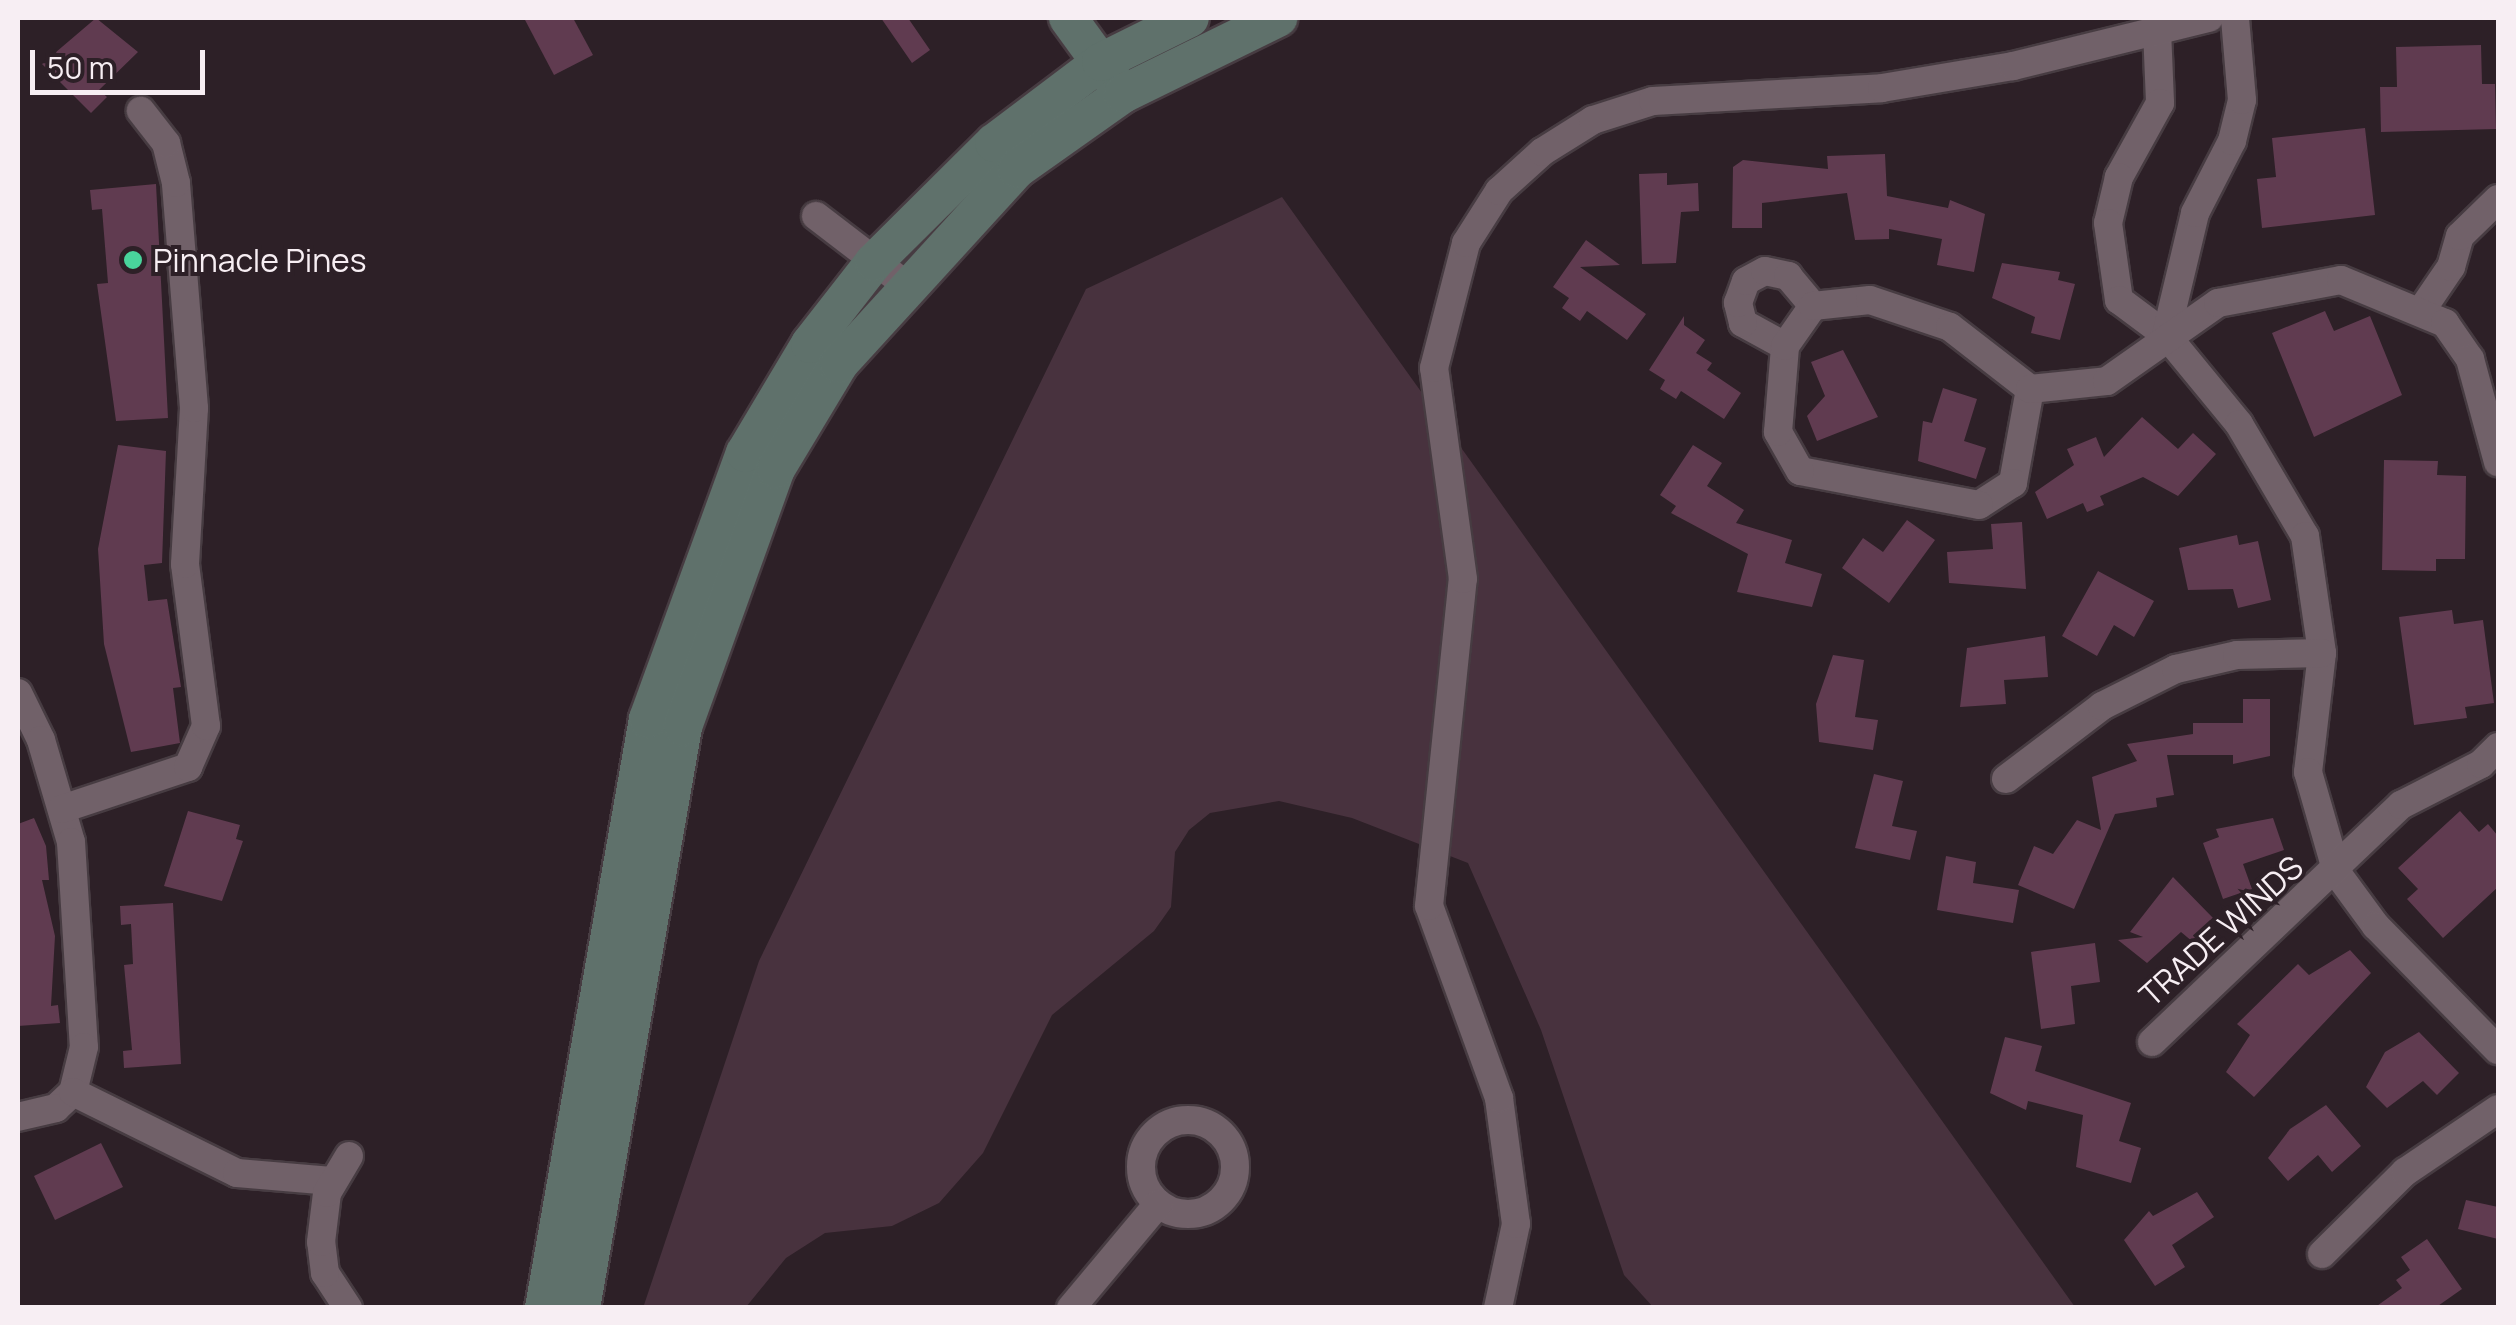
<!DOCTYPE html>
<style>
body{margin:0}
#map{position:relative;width:2516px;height:1325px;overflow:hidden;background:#2d2027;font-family:Manrope,sans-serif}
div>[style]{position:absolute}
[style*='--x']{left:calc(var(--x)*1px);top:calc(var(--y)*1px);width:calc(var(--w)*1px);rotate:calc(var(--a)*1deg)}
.green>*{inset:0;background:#48323e}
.building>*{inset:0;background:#603b50}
.roads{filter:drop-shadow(2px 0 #473c42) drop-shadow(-2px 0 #473c42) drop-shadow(0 2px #473c42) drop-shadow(0 -2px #473c42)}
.street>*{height:28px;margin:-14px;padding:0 14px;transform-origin:14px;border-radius:14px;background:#716169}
.street>.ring{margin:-14px;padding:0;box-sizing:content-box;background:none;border:28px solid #716169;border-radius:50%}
.secondary>*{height:38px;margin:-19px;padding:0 19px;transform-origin:19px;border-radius:19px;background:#5f716b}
.dots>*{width:28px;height:28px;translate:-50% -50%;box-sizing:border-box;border:5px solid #2d2027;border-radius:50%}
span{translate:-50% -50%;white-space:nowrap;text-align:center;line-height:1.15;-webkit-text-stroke:8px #2d2027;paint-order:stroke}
.poi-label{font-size:32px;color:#f7eef3}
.left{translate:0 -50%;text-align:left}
.street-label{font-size:32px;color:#f7eef3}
.frame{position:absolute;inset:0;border:20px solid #f7eef3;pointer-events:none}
.scale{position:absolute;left:30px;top:50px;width:175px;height:45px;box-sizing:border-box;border:5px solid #f7eef3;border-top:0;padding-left:12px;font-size:30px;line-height:35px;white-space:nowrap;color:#f7eef3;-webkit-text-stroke:8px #2d2027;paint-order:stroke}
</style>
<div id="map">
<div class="green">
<div style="clip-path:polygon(1282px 197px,2075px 1307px,1653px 1307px,1624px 1275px,1541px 1030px,1468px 863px,1352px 818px,1279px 801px,1210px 813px,1189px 830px,1175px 852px,1171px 907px,1154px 931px,1052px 1015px,983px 1153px,939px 1203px,892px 1226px,825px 1233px,786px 1258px,746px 1307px,643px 1308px,759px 961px,1086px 289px)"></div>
</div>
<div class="building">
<div style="clip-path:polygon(96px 18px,138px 52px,99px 90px,107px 97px,91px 113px,42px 64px)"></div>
<div style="clip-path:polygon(524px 18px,573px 18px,593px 55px,554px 75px)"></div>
<div style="clip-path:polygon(881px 18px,908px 18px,930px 50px,912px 63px)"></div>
<div style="clip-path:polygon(2481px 45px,2482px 84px,2495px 84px,2496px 129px,2381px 132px,2380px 87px,2397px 87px,2396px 47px)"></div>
<div style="clip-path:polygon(2365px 128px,2375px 215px,2262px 228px,2257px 179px,2276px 177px,2272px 138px)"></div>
<div style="clip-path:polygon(1885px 154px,1887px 196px,1948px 208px,1950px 200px,1985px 214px,1974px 272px,1937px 265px,1942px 239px,1889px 229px,1889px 239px,1855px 240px,1847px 193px,1762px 203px,1762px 228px,1732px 228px,1733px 167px,1743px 160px,1828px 169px,1827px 156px)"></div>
<div style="clip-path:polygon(1667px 173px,1667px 185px,1698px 183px,1699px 211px,1681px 212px,1676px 263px,1642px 264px,1639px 174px)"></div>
<div style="clip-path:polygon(156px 184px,168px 418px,116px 421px,97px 284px,108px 283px,102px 209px,92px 210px,90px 190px)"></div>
<div style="clip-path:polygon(1586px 240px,1620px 265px,1580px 267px,1646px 314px,1627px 340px,1587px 311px,1580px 321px,1562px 308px,1569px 298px,1553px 287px)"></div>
<div style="clip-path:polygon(2002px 263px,2060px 272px,2058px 280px,2075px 284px,2060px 340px,2031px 333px,2035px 317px,1992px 298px)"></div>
<div style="clip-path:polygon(2325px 311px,2334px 331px,2370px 316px,2402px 395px,2314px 437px,2272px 333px)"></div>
<div style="clip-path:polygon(1684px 316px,1684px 325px,1705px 340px,1696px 353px,1712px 363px,1707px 370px,1741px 393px,1724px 419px,1681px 391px,1676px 399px,1660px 389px,1665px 380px,1649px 370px)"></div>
<div style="clip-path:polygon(1843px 350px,1878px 417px,1817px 441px,1807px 416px,1825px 396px,1811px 362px)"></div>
<div style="clip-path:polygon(1943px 388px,1977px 399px,1964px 441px,1986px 448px,1976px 479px,1918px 461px,1923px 421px,1932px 423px)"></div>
<div style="clip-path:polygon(2142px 417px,2178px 449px,2193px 433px,2216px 454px,2178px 496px,2143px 477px,2100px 496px,2104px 505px,2087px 512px,2083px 503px,2047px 519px,2035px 492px,2074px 465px,2067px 449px,2096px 437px,2104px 457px)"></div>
<div style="clip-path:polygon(118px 445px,166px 451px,162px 563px,144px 565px,148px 601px,167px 599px,181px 687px,173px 688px,180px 743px,131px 752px,104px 644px,98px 549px)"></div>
<div style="clip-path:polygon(1693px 445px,1722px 463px,1707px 486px,1744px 510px,1736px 523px,1792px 540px,1785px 563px,1822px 574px,1812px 607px,1737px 592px,1748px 554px,1671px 513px,1676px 506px,1660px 495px)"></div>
<div style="clip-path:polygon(2384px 460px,2438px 461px,2437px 475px,2466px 476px,2465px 559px,2436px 559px,2436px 571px,2382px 570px)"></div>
<div style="clip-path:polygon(1907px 520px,1935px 540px,1889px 603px,1842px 568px,1863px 538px,1883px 552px)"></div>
<div style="clip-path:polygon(2022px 522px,2026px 589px,1949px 583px,1947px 552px,1993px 549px,1991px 524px)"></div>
<div style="clip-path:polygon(2237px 535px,2239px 545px,2258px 541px,2271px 600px,2238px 608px,2233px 589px,2188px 590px,2179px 548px)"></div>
<div style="clip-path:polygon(2098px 571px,2154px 601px,2134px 637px,2114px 625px,2097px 656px,2062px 636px)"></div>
<div style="clip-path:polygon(2452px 610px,2454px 624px,2483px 620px,2494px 703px,2465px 707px,2467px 718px,2414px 725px,2399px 617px)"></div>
<div style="clip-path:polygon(2045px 636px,2048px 677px,2004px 680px,2006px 704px,1960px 707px,1967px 648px)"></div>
<div style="clip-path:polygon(1833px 655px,1864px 660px,1855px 717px,1878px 720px,1873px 750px,1819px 742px,1816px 704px)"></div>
<div style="clip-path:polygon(2243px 699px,2270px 699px,2270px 756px,2233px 764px,2233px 755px,2167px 755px,2174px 795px,2156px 798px,2157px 807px,2115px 814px,2074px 909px,2018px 885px,2034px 846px,2053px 854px,2077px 820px,2101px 830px,2092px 777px,2137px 761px,2127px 744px,2193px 734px,2193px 723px,2243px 723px)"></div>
<div style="clip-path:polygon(1874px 774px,1903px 781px,1892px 826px,1917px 831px,1910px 860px,1855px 848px)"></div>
<div style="clip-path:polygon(188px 811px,240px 825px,236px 839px,243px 841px,222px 901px,164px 886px)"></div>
<div style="clip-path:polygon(2460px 811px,2479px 832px,2488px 824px,2498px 836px,2498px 887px,2443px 938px,2407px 899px,2418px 889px,2398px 868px)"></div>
<div style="clip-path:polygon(34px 818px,46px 846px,49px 880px,42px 880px,55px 936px,51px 1006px,58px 1005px,60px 1023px,18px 1026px,18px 824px)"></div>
<div style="clip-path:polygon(2273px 818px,2284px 850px,2243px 864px,2252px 889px,2223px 899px,2203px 843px,2219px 837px,2216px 829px)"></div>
<div style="clip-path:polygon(1946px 856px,1976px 862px,1973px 883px,2019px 890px,2013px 923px,1937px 910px)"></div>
<div style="clip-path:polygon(2173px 877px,2213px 918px,2193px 942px,2181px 932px,2147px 963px,2118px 940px,2143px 937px,2130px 932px)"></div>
<div style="clip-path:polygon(173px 903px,181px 1064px,124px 1068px,123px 1051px,132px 1050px,124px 965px,133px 964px,131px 924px,121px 925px,120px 906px)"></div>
<div style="clip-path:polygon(2095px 943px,2100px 982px,2071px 986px,2075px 1024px,2041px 1029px,2031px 952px)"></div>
<div style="clip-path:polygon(2350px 950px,2371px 973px,2254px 1097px,2226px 1072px,2250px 1035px,2237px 1024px,2298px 964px,2309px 975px)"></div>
<div style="clip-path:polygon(2419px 1032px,2459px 1073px,2437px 1095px,2423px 1081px,2387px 1108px,2366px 1087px,2385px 1052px)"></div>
<div style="clip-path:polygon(2005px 1037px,2042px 1046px,2035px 1071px,2131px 1103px,2119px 1141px,2141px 1148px,2131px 1183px,2076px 1167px,2083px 1115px,2028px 1101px,2026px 1110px,1990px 1093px)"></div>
<div style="clip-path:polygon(2326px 1105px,2361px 1146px,2332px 1172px,2318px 1155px,2288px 1181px,2268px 1158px,2290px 1129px)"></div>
<div style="clip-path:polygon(101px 1143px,123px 1187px,55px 1220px,34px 1176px)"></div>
<div style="clip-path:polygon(2197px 1192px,2214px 1217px,2172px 1245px,2185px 1267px,2155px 1286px,2124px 1240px,2149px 1211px,2153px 1216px)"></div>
<div style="clip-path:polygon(2466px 1200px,2498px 1207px,2498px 1239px,2458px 1229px)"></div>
<div style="clip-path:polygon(2427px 1239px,2462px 1289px,2435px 1308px,2374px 1308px,2402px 1288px,2396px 1280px,2410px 1270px,2401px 1257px)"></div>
</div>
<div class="roads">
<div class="street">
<div style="--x:2157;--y:30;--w:73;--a:87.6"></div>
<div style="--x:2160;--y:103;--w:85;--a:119"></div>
<div style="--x:2119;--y:177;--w:47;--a:103.4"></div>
<div style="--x:2108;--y:223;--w:78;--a:81.9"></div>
<div style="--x:2119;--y:300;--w:59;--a:36.7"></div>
<div style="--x:2166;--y:335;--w:115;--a:50.6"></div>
<div style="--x:2239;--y:424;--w:130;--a:59.5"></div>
<div style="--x:2305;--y:536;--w:118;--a:81.7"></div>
<div style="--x:2322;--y:653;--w:120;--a:96.7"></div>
<div style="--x:2308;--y:772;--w:105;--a:74"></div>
<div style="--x:2337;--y:873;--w:66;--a:53.7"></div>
<div style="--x:2376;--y:926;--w:174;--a:45.5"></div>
<div style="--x:816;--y:216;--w:112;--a:37.4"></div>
<div style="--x:2423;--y:308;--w:50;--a:-55.7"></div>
<div style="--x:2451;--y:267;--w:32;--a:-74"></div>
<div style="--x:2460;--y:236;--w:53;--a:-44.2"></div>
<div style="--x:2166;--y:335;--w:125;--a:-76.6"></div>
<div style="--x:2195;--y:213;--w:81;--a:-62.8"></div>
<div style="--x:2232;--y:141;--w:42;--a:-76.3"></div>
<div style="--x:2242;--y:100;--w:82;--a:-94.9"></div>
<div style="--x:1785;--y:346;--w:48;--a:-151.3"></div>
<div style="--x:1743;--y:323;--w:21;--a:-104"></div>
<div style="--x:1738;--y:303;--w:23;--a:-70"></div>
<div style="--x:1746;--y:281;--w:21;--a:-28"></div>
<div style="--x:1765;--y:271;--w:24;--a:12"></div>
<div style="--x:1788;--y:276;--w:39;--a:50"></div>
<div style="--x:2030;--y:389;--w:96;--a:100.3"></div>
<div style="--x:2013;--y:483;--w:40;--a:147.1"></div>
<div style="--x:1979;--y:505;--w:182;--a:-169.2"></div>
<div style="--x:1800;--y:471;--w:45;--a:-119.4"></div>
<div style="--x:1778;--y:432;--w:86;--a:-85.3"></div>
<div style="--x:1785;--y:346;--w:49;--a:-55"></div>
<div style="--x:1813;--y:306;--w:57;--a:-6"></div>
<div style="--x:1870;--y:300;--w:84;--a:18.6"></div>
<div style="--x:1950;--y:327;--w:101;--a:37.8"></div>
<div style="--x:2030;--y:389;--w:77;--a:-5.9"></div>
<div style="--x:2107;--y:381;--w:136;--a:-35.1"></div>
<div style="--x:2218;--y:303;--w:125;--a:-10.6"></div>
<div style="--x:2341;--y:280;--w:113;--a:22.5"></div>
<div style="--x:2445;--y:323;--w:44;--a:55.2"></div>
<div style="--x:2470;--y:359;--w:107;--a:74.8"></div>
<div style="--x:18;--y:693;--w:52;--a:63.9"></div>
<div style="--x:41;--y:740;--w:106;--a:73.6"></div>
<div style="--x:71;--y:842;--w:205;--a:86.4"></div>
<div style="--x:84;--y:1047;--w:46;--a:103.7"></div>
<div style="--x:73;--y:1092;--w:23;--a:137"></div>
<div style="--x:56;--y:1108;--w:39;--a:167"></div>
<div style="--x:2006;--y:779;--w:121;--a:-37.2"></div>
<div style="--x:2102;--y:706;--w:83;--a:-26.6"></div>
<div style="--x:2176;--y:669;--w:63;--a:-12.9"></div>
<div style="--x:2237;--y:655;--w:85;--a:-1.3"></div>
<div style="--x:62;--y:809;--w:133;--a:-18.4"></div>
<div style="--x:188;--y:767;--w:45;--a:-66.3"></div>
<div style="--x:206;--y:726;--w:163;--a:-97.4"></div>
<div style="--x:185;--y:564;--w:156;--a:-86.7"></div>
<div style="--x:194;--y:408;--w:226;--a:-94.6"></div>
<div style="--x:176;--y:183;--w:41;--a:-104"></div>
<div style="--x:166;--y:143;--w:41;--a:-128"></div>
<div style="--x:2152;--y:1042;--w:344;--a:-43.6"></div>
<div style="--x:2401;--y:805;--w:90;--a:-27.1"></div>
<div style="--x:2481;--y:764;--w:24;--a:-45"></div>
<div style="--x:73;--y:1092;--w:183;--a:26.3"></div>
<div style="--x:237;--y:1173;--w:95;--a:4.8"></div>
<div class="ring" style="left:1141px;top:1120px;width:66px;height:66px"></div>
<div style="--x:2322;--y:1254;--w:117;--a:-44.7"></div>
<div style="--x:2405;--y:1172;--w:112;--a:-34.1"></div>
<div style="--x:348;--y:1308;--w:42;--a:-123.3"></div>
<div style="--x:325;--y:1273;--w:31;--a:-97"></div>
<div style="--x:321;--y:1242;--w:49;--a:-83"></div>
<div style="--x:327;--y:1193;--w:43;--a:-59.3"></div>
<div style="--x:1071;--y:1308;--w:136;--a:-50.1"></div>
<div style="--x:1498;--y:1308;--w:86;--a:-77.9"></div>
<div style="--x:1516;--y:1224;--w:127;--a:-97.7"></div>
<div style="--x:1499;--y:1098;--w:204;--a:-110"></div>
<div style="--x:1429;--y:906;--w:329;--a:-84.1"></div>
<div style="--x:1463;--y:579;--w:213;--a:-97.8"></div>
<div style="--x:1434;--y:368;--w:129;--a:-75.6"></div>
<div style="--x:1466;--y:243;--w:62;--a:-57.6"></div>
<div style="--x:1499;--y:191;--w:58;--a:-42.2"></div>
<div style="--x:1542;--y:152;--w:60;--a:-32.1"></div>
<div style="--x:1593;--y:120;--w:63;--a:-17.6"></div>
<div style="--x:1653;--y:101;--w:229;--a:-3.2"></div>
<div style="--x:1882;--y:88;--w:133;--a:-9.5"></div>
<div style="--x:2013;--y:66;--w:202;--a:-13.8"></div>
</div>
<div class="secondary">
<div style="--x:1068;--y:18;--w:77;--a:54"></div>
<div style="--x:544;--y:1308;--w:598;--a:-79.99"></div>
<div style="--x:648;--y:719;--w:283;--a:-70"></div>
<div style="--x:745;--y:453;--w:127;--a:-59.2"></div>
<div style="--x:810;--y:344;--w:104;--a:-52"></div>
<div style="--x:874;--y:262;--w:169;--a:-44.8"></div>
<div style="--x:994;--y:143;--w:134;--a:-37.1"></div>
<div style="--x:1101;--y:62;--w:99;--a:-26.3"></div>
<div style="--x:581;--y:1308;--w:590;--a:-80.04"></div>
<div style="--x:683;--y:727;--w:274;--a:-70.2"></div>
<div style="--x:776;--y:469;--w:122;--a:-59"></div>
<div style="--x:839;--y:364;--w:264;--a:-47.6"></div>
<div style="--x:1017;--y:169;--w:130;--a:-35.3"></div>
<div style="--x:1123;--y:94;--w:173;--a:-26.1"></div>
</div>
</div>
<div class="dots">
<div style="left:133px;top:260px;background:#49d49c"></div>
</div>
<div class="poi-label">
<span class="left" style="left:153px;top:260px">Pinnacle Pines</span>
</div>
<div class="street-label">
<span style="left:2221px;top:931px;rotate:-42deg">TRADE WINDS</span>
</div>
<div class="frame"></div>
<div class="scale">50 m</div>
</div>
